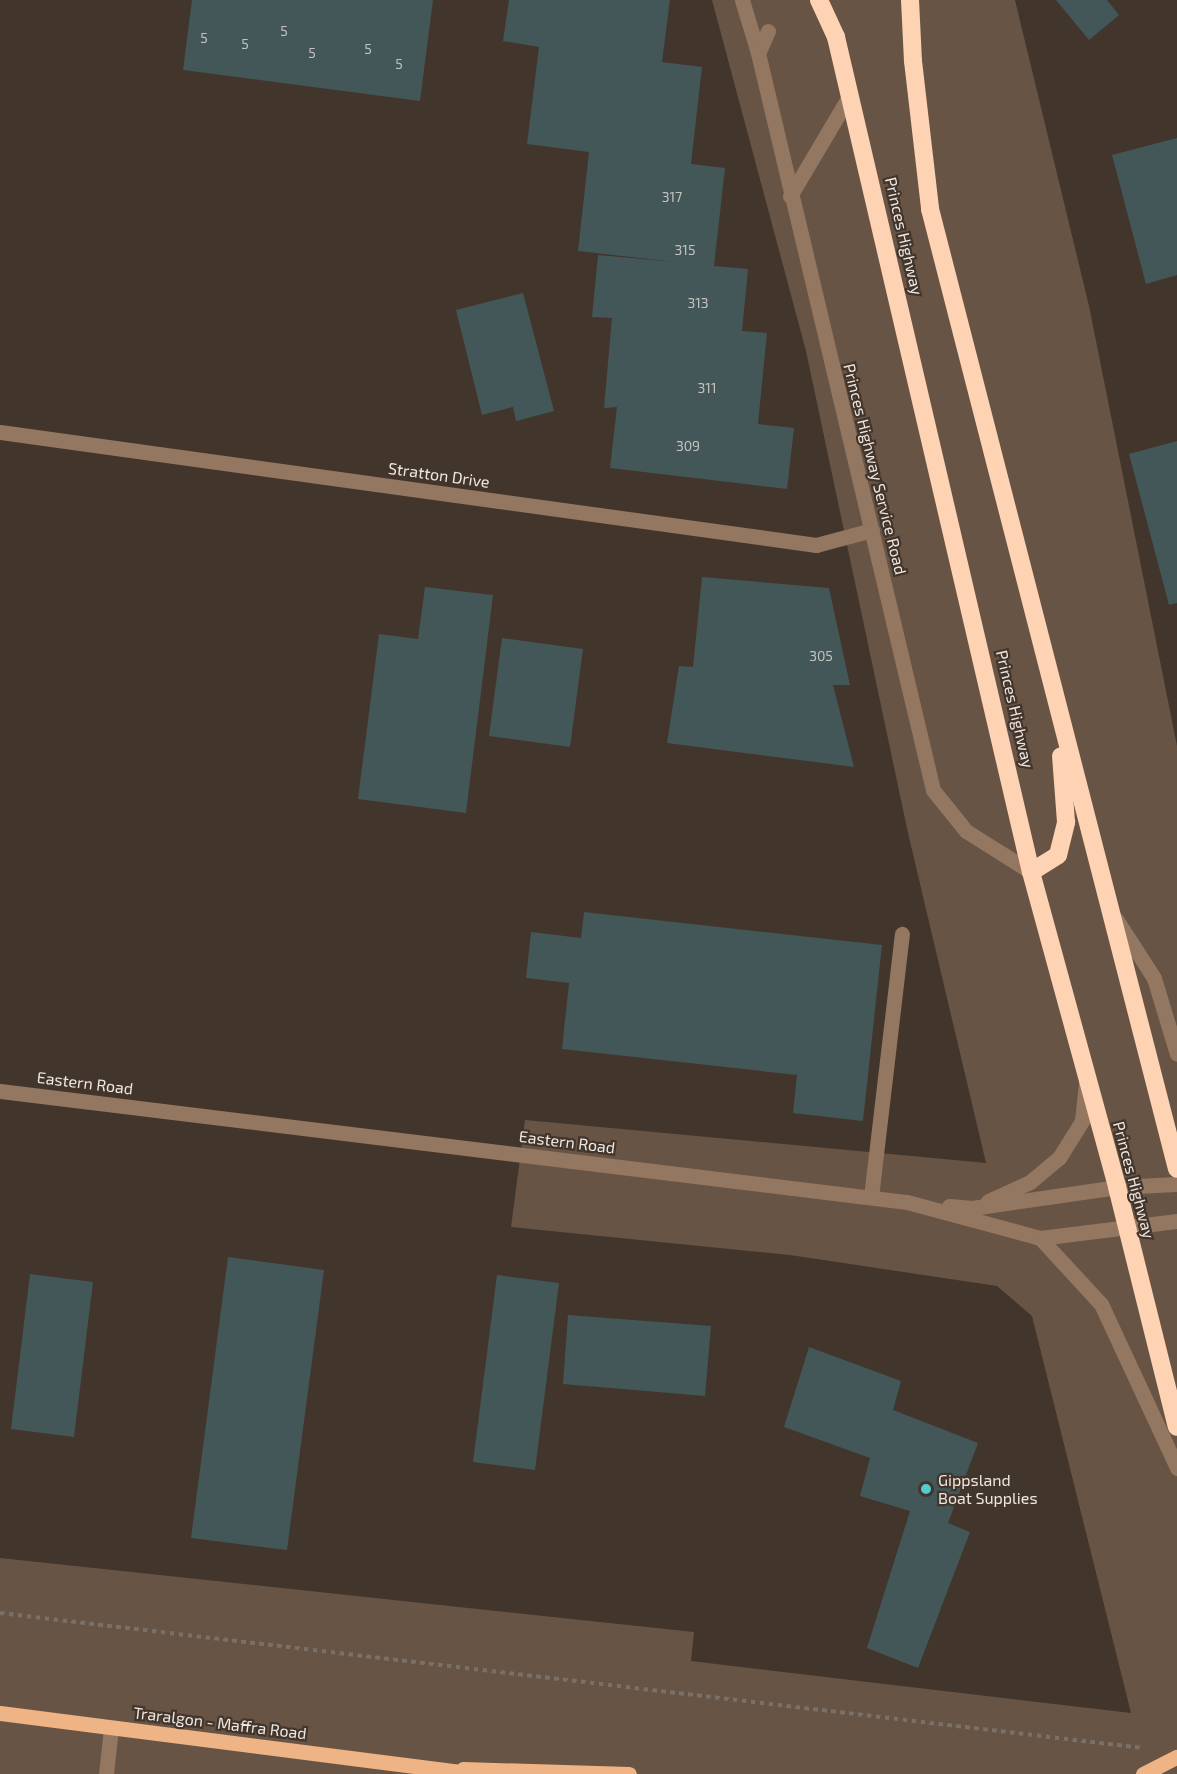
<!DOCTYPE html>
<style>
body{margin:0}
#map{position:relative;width:1177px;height:1774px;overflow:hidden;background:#42352b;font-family:"Exo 2",sans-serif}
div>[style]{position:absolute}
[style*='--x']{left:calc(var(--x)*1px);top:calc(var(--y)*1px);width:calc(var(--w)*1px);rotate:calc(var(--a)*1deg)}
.green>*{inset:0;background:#685445}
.building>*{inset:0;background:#435758}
.path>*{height:4px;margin-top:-2px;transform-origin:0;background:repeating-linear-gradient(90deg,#7b7067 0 4.5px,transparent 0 9px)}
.minor>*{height:15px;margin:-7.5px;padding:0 7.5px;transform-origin:7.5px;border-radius:7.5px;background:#947760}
.major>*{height:15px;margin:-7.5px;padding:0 7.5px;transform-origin:7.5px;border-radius:7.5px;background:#efb485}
.highway>*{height:18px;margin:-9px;padding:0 9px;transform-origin:9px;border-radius:9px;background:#fed3b3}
.dots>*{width:16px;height:16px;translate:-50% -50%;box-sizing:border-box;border:3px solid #42352b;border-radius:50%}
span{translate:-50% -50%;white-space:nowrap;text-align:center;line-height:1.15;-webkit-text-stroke:4.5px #42352b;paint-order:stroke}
.number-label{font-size:14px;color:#c3c2be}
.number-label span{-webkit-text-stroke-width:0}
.street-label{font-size:16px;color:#eee6e0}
.poi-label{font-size:16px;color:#eee6e0}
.left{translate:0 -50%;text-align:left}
</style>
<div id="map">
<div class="green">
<div style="clip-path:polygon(712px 0,1015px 0,1089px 306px,1177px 746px,1177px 1774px,0 1774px,0 1558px,694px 1632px,691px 1661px,1131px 1713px,1032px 1316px,997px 1286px,790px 1255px,511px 1227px,525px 1120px,986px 1163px,908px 833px,806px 351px)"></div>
</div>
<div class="building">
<div style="clip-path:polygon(192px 0,433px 0,420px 101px,183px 70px)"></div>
<div style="clip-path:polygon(509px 0,670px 0,662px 62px,702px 67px,691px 164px,725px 168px,714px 266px,748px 269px,742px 331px,767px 333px,758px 424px,794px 428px,787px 489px,610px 468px,617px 407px,604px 408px,612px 318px,592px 317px,598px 255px,675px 262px,578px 251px,589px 152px,527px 144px,539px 47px,503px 41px)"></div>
<div style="clip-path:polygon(1056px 0,1107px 0,1119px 15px,1089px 40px)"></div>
<div style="clip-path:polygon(1177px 138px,1177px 275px,1146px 284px,1112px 155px)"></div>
<div style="clip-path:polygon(523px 293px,554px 411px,516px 421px,513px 407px,482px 415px,456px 310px)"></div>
<div style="clip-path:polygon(1177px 441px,1177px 603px,1169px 605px,1129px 454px)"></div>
<div style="clip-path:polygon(702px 577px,829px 588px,850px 685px,833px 685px,854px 767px,667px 743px,679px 666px,693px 667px)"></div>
<div style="clip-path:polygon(425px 587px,493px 595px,466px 813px,358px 799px,379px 634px,418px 639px)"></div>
<div style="clip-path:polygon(502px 638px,583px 649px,570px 747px,489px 736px)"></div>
<div style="clip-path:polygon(584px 912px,882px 945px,863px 1121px,793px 1113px,797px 1075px,562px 1049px,569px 983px,526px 978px,531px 932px,581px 938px)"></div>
<div style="clip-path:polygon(228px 1257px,324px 1270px,287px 1550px,191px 1538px)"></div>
<div style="clip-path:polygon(30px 1274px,93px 1282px,74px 1437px,11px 1429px)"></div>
<div style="clip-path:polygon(497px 1275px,559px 1283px,535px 1470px,473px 1462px)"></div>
<div style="clip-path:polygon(568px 1315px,711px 1326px,705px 1396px,563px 1384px)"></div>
<div style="clip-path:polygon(809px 1347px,901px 1381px,893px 1410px,978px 1443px,948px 1523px,970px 1532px,918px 1668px,867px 1648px,910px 1511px,860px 1496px,870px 1458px,784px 1427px)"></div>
</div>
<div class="path">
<div style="--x:0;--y:1613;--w:1151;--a:6.74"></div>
</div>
<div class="minor">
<div style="--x:742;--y:0;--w:55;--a:73.2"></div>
<div style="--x:768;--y:31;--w:24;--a:114"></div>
<div style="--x:758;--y:53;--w:757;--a:76.64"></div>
<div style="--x:933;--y:790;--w:53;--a:51.2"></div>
<div style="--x:966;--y:831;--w:77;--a:32.2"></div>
<div style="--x:790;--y:196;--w:117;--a:-59.3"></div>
<div style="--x:0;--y:432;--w:824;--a:7.88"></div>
<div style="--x:816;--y:545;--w:58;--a:-15"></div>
<div style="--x:1116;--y:919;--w:70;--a:57.2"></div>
<div style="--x:1154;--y:978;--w:79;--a:73.2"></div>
<div style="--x:0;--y:1091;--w:914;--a:6.98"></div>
<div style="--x:907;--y:1202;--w:138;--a:15.1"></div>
<div style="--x:1040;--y:1238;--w:138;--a:-7.1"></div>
<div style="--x:871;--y:1197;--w:265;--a:-83.3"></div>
<div style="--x:988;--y:1201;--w:46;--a:-24.3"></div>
<div style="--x:1030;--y:1182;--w:38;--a:-40"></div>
<div style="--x:1059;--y:1158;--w:44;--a:-58.1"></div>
<div style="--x:1082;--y:1121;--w:37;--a:-84"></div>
<div style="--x:949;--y:1206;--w:23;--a:5"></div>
<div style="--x:972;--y:1208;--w:147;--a:-8.2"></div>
<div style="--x:1117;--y:1187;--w:60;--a:-2.9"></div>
<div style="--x:1040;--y:1238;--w:90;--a:47.3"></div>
<div style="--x:1101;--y:1304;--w:181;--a:65.1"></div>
<div style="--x:106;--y:1774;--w:46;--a:-83.8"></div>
</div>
<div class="major">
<div style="--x:0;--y:1713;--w:478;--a:7.3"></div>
<div style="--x:463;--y:1769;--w:166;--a:1.7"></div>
<div style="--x:1143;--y:1774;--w:38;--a:-27"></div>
</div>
<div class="highway">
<div style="--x:819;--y:0;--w:41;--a:65.3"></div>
<div style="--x:836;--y:37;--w:857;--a:76.86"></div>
<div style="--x:1031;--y:872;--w:327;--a:74.7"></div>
<div style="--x:1117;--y:1187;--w:247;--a:76"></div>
<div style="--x:910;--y:0;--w:61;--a:87.2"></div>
<div style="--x:913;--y:61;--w:149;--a:83.4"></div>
<div style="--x:930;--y:209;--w:991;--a:75.57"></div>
<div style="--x:1031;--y:872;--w:32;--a:-32"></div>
<div style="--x:1058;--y:855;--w:34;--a:-76"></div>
<div style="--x:1066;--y:822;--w:66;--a:-94.3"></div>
</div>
<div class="dots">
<div style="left:926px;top:1489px;background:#51ccd2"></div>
</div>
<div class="number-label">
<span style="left:284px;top:31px">5</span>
<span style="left:204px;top:38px">5</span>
<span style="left:245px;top:44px">5</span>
<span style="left:368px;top:49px">5</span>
<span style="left:312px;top:53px">5</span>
<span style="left:399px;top:64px">5</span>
<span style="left:672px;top:197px">317</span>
<span style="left:685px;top:250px">315</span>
<span style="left:698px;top:303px">313</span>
<span style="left:707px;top:388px">311</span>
<span style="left:688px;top:446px">309</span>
<span style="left:821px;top:656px">305</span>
</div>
<div class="street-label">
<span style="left:904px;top:236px;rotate:77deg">Princes Highway</span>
<span style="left:875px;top:469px;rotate:76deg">Princes Highway Service Road</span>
<span style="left:439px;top:475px;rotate:8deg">Stratton Drive</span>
<span style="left:1015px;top:709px;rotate:77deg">Princes Highway</span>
<span style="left:85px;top:1083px;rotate:7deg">Eastern Road</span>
<span style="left:567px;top:1142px;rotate:7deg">Eastern Road</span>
<span style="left:1134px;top:1180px;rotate:75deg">Princes Highway</span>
<span style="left:220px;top:1723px;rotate:7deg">Traralgon - Maffra Road</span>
</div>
<div class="poi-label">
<span class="left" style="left:938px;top:1489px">Gippsland<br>Boat Supplies</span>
</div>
</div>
